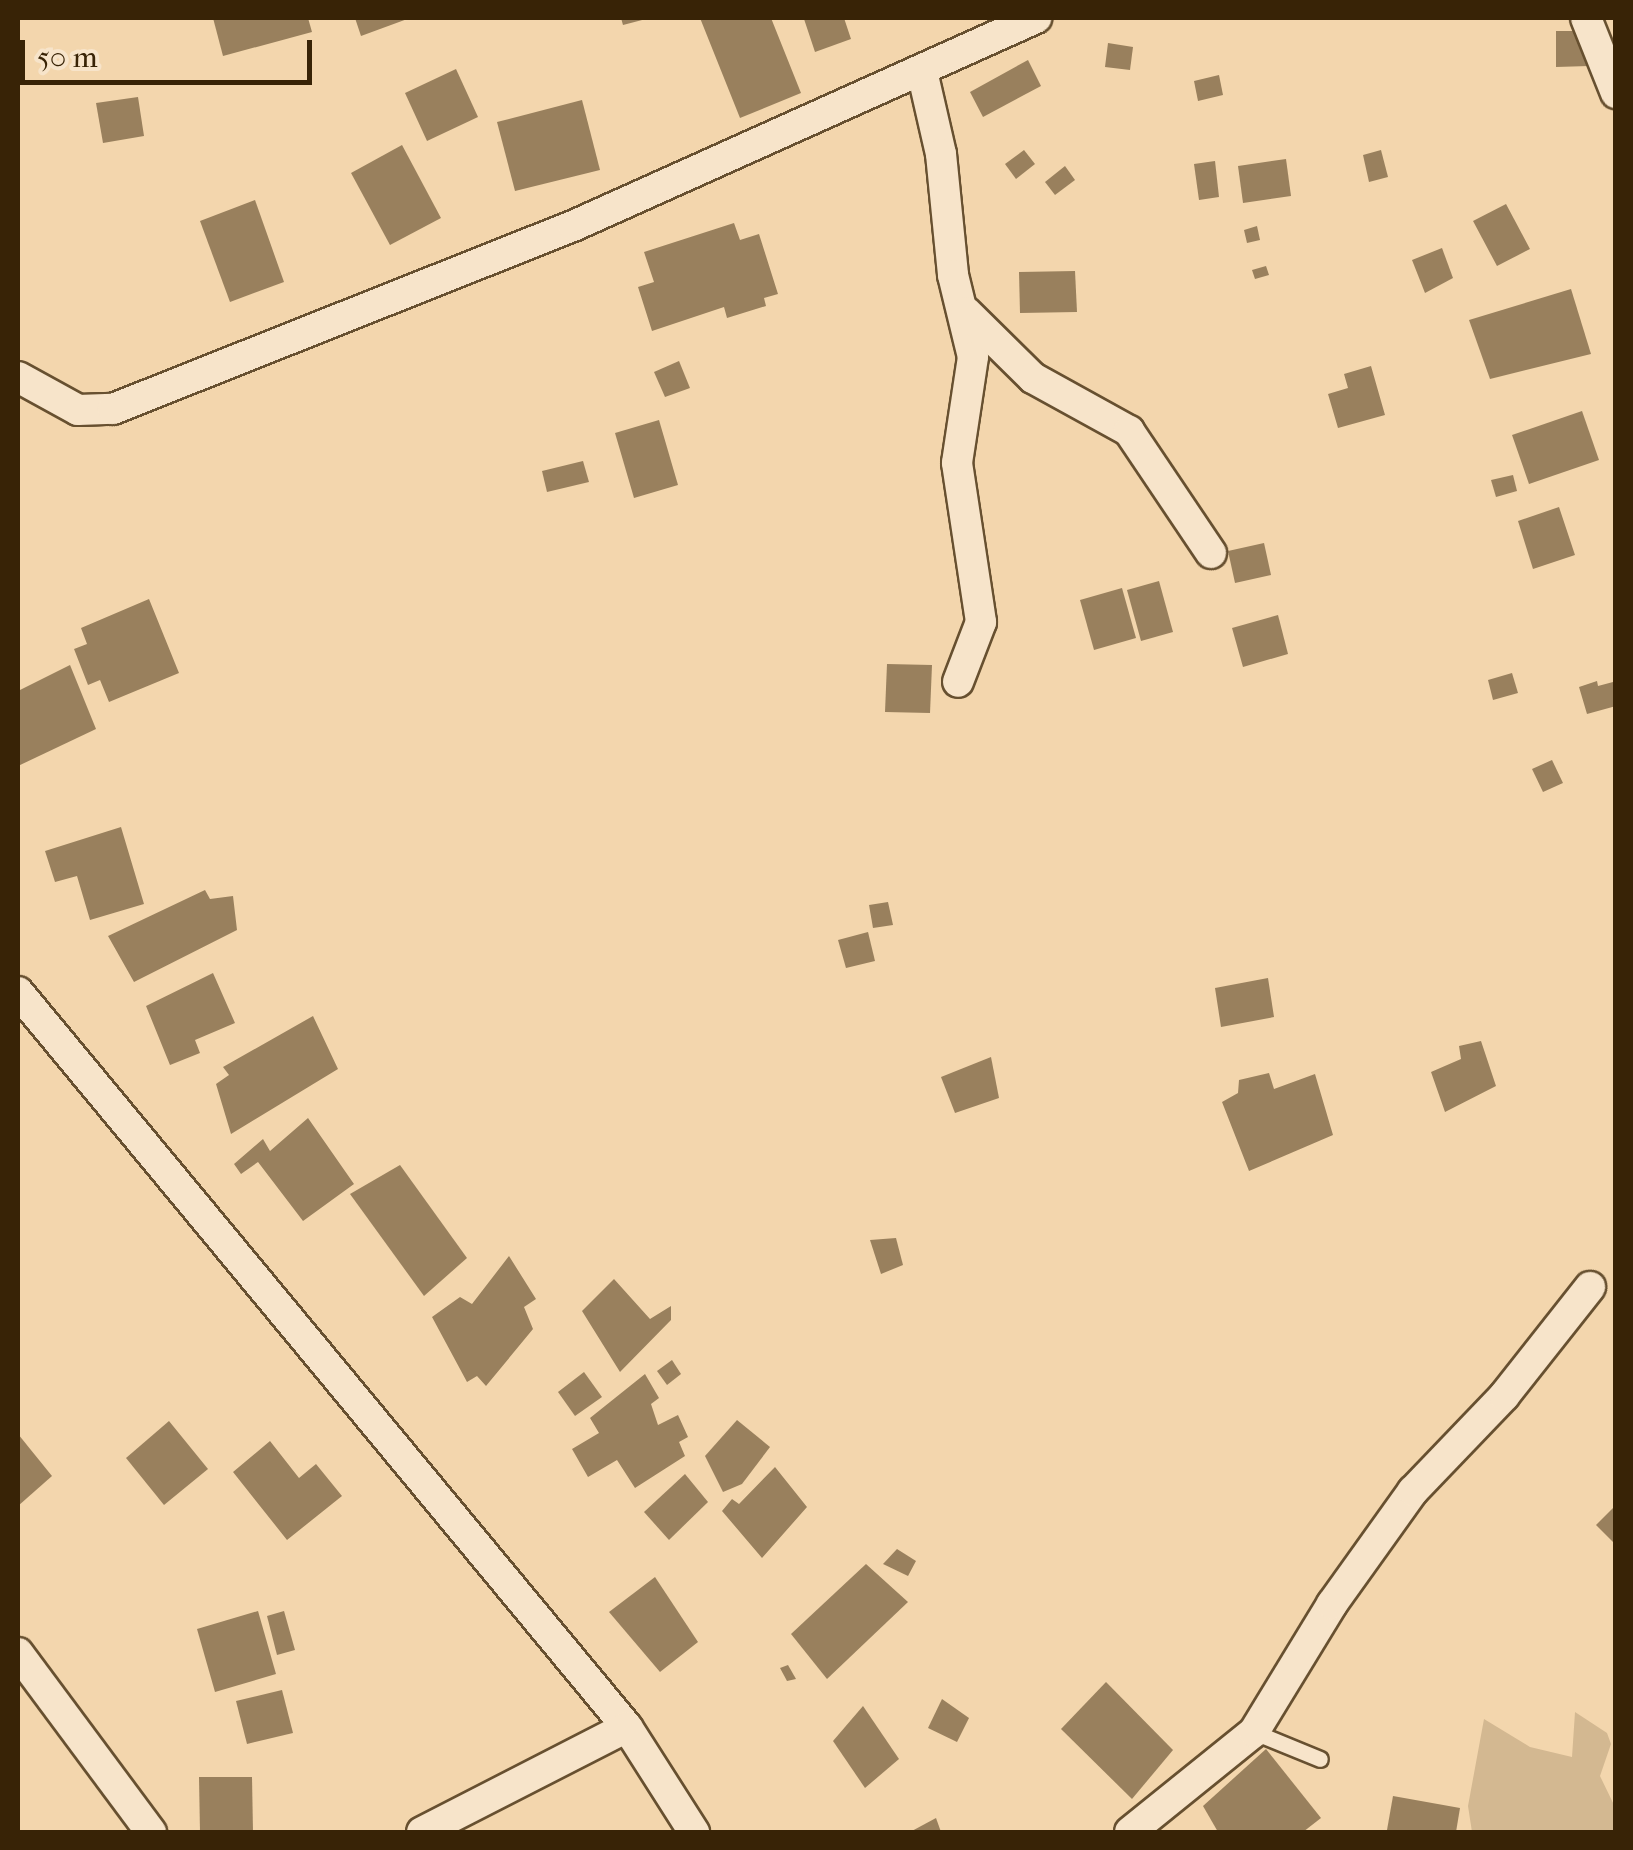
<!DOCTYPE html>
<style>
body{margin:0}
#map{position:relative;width:1633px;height:1850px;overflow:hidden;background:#f3d6ad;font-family:"IM FELL French Canon",serif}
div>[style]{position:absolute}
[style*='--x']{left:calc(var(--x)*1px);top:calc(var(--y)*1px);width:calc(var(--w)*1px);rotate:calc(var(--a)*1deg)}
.green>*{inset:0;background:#d3b891}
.building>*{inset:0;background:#99805d}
.roads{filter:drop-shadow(2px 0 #675030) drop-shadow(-2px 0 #675030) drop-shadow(0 2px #675030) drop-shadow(0 -2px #675030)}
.lane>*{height:15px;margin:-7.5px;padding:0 7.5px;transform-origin:7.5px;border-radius:7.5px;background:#f7e4ca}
.street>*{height:30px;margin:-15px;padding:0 15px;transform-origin:15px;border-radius:15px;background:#f7e4ca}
span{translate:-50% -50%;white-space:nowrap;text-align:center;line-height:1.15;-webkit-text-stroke:9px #f7e4ca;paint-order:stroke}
.frame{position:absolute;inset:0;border:20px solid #382306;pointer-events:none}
.scale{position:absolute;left:20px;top:40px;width:292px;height:45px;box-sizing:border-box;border:5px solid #382306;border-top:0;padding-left:12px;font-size:30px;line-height:35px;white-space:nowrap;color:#382306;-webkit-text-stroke:8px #f7e4ca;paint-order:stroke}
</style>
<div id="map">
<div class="green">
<div style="clip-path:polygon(1575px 1712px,1607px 1733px,1611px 1744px,1600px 1776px,1615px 1807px,1615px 1832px,1472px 1832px,1468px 1806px,1484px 1719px,1530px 1747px,1572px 1757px)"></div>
</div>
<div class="building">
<div style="clip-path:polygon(213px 18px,308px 18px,312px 32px,223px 56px)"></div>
<div style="clip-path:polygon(355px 18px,410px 18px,361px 36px)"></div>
<div style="clip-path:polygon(621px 18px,645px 18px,646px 19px,623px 25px)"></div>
<div style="clip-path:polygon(700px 18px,771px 18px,801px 93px,740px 118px)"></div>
<div style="clip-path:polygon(844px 18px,851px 39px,815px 52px,804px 19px)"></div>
<div style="clip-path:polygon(1556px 31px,1589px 31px,1589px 66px,1556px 67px)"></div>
<div style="clip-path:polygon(1108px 43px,1133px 47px,1130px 70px,1105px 67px)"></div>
<div style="clip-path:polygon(1028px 60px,1041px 86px,983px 117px,970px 92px)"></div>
<div style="clip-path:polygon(456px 69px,478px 117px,427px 141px,405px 93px)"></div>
<div style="clip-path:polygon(1219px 75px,1223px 95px,1198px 101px,1194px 81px)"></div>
<div style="clip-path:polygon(138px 97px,144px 136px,103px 143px,96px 103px)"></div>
<div style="clip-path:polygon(582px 100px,600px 170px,515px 191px,497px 122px)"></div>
<div style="clip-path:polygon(402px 145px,441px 218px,390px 245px,351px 173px)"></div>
<div style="clip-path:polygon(1024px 150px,1035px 164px,1016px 179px,1005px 164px)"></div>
<div style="clip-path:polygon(1381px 150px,1388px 177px,1369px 182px,1363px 155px)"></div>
<div style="clip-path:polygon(1286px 159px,1291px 196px,1243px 203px,1238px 166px)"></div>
<div style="clip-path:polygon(1215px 161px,1219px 197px,1199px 200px,1194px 164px)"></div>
<div style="clip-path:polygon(1065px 166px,1075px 180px,1055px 195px,1045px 182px)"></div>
<div style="clip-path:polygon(255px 200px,284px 282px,230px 302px,200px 221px)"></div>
<div style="clip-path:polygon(1506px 204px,1530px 249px,1497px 266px,1473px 221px)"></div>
<div style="clip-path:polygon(734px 223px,740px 240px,759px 234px,778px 294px,764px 298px,766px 306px,727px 318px,724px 307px,652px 331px,638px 287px,654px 282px,644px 252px)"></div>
<div style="clip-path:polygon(1257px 226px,1260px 240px,1247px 243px,1244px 230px)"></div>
<div style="clip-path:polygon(1442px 248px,1453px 278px,1425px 293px,1412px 260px)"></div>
<div style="clip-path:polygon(1266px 266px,1269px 275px,1255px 279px,1252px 270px)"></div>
<div style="clip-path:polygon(1075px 271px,1077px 312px,1020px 313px,1019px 272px)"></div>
<div style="clip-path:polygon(1571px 289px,1591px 354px,1490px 379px,1469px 320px)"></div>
<div style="clip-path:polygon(679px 361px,690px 388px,665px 397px,654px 372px)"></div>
<div style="clip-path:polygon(1371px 366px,1385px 415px,1338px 428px,1328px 394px,1348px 388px,1344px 374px)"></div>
<div style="clip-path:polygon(1582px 411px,1599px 460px,1529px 484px,1512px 435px)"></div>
<div style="clip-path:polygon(659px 420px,678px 485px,634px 498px,615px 433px)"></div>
<div style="clip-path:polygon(583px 461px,589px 482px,547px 492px,542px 471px)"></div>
<div style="clip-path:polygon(1513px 475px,1517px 491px,1496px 497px,1491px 480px)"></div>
<div style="clip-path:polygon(1559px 507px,1575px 555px,1533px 569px,1518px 521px)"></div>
<div style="clip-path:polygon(1264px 543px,1271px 575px,1235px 583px,1228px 551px)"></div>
<div style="clip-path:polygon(1159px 581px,1173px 632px,1141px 641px,1127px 590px)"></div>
<div style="clip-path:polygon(1122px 588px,1136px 638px,1094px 650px,1080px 600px)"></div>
<div style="clip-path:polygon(149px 599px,179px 673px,109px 702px,100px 680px,88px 685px,74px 649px,87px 644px,81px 628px)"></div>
<div style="clip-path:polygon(1278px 615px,1288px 654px,1243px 667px,1232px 628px)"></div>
<div style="clip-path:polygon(887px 664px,932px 665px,930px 713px,885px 712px)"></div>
<div style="clip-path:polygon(70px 665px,96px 729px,18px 766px,18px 691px)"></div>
<div style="clip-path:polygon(1512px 673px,1518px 693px,1493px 700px,1488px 680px)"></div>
<div style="clip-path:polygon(1597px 681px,1598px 686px,1613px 682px,1616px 706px,1587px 714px,1579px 687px)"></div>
<div style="clip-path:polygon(1552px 760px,1563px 783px,1543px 792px,1532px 769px)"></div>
<div style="clip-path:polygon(121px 827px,144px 904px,90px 920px,77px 876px,55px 882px,45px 851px)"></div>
<div style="clip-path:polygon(205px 890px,210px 899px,233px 896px,237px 930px,134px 982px,108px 936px)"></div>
<div style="clip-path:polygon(888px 902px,893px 925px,873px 928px,869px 905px)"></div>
<div style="clip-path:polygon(868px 932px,875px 961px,846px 968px,838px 940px)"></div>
<div style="clip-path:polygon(213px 973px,235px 1023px,195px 1040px,200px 1053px,170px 1065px,146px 1006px)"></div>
<div style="clip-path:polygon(1268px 978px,1274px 1017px,1221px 1027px,1215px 988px)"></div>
<div style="clip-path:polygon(313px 1016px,338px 1069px,231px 1134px,216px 1084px,229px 1075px,223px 1067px)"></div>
<div style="clip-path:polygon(1481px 1041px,1496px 1086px,1445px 1112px,1431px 1072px,1461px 1059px,1459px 1046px)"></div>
<div style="clip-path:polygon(991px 1057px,999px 1098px,955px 1113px,941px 1077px)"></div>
<div style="clip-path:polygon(1269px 1073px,1274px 1089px,1315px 1074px,1333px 1135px,1249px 1171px,1222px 1102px,1238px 1093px,1239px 1080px)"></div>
<div style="clip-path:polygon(308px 1118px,354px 1184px,303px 1221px,258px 1162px,241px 1174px,234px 1164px,263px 1139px,270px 1151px)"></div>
<div style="clip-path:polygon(400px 1165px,467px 1258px,424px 1296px,350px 1194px)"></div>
<div style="clip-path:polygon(896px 1238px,903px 1265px,881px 1274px,870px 1240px)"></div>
<div style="clip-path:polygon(509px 1256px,536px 1299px,524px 1307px,533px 1329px,486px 1386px,477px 1376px,467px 1382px,432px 1317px,460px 1297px,472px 1304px)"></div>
<div style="clip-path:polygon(614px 1279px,650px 1319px,671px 1306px,671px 1320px,620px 1372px,582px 1311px)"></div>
<div style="clip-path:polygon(672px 1360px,681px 1374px,667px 1385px,657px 1371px)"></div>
<div style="clip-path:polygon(584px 1372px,602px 1397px,575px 1416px,558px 1392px)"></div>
<div style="clip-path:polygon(645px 1374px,659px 1398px,651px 1404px,658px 1425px,678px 1415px,688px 1437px,679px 1442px,685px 1456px,635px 1488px,617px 1460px,588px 1477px,572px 1449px,599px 1433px,590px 1418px)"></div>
<div style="clip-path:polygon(737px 1420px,770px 1447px,742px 1484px,723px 1492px,705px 1456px)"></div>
<div style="clip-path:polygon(169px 1421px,208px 1469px,164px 1505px,126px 1458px)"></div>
<div style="clip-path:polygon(18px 1434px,52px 1476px,18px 1506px)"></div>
<div style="clip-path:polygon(270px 1441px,299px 1478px,316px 1464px,342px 1496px,287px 1540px,233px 1472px)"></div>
<div style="clip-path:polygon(775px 1467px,807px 1507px,762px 1558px,722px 1511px,732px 1499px,739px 1504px)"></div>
<div style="clip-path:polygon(685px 1474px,708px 1502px,669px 1540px,644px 1512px)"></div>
<div style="clip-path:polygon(1616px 1505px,1616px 1545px,1596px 1525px)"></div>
<div style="clip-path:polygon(897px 1549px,916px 1561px,908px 1576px,883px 1564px)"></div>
<div style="clip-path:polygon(866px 1564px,908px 1602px,827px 1679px,791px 1634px)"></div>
<div style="clip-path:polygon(655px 1577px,698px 1642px,660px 1672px,609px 1612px)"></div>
<div style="clip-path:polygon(258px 1611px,276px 1674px,215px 1692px,197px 1629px)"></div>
<div style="clip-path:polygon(284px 1611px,295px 1650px,277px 1655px,267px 1616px)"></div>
<div style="clip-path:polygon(788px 1665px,796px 1679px,787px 1681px,780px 1668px)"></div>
<div style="clip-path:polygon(1106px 1682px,1173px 1750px,1132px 1799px,1061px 1729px)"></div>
<div style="clip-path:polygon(282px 1690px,293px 1733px,247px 1744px,236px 1701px)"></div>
<div style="clip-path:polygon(942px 1699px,969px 1718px,957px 1742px,928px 1728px)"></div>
<div style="clip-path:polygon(863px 1706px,899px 1759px,865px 1788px,833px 1741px)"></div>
<div style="clip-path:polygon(1266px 1749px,1321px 1818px,1303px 1832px,1218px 1832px,1203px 1806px)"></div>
<div style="clip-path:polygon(199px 1777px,252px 1777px,253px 1832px,200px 1832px)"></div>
<div style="clip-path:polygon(1393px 1796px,1460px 1808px,1456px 1832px,1387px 1830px)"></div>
<div style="clip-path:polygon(936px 1818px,941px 1832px,910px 1832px)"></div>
</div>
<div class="roads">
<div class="lane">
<div style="--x:1254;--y:1732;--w:71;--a:22.2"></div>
</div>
<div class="street">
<div style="--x:1586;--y:18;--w:81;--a:68.2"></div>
<div style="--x:922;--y:71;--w:85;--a:77.1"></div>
<div style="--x:941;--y:154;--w:122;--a:84.3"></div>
<div style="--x:953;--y:275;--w:84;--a:76.3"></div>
<div style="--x:973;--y:357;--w:107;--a:98.6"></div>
<div style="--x:957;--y:463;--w:161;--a:81.4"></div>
<div style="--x:981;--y:622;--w:64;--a:111"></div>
<div style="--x:966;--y:312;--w:94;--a:44.6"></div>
<div style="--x:1033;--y:378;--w:110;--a:28.9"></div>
<div style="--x:1129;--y:431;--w:147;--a:56.1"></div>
<div style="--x:18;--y:377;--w:68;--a:28.8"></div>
<div style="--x:78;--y:410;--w:35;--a:-2"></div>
<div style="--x:113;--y:409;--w:495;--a:-21.7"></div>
<div style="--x:573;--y:226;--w:508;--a:-24.19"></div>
<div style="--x:18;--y:992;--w:955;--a:50.36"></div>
<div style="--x:627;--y:1727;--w:125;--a:57.5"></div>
<div style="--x:18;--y:1653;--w:223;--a:53.4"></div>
<div style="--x:422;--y:1832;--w:230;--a:-27.1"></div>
<div style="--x:1130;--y:1832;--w:159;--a:-38.9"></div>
<div style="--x:1254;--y:1732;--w:150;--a:-58.6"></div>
<div style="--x:1332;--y:1604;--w:139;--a:-54.4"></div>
<div style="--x:1413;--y:1491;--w:132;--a:-46.2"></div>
<div style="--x:1504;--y:1396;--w:139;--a:-51.7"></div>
</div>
</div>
<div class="frame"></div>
<div class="scale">50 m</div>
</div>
